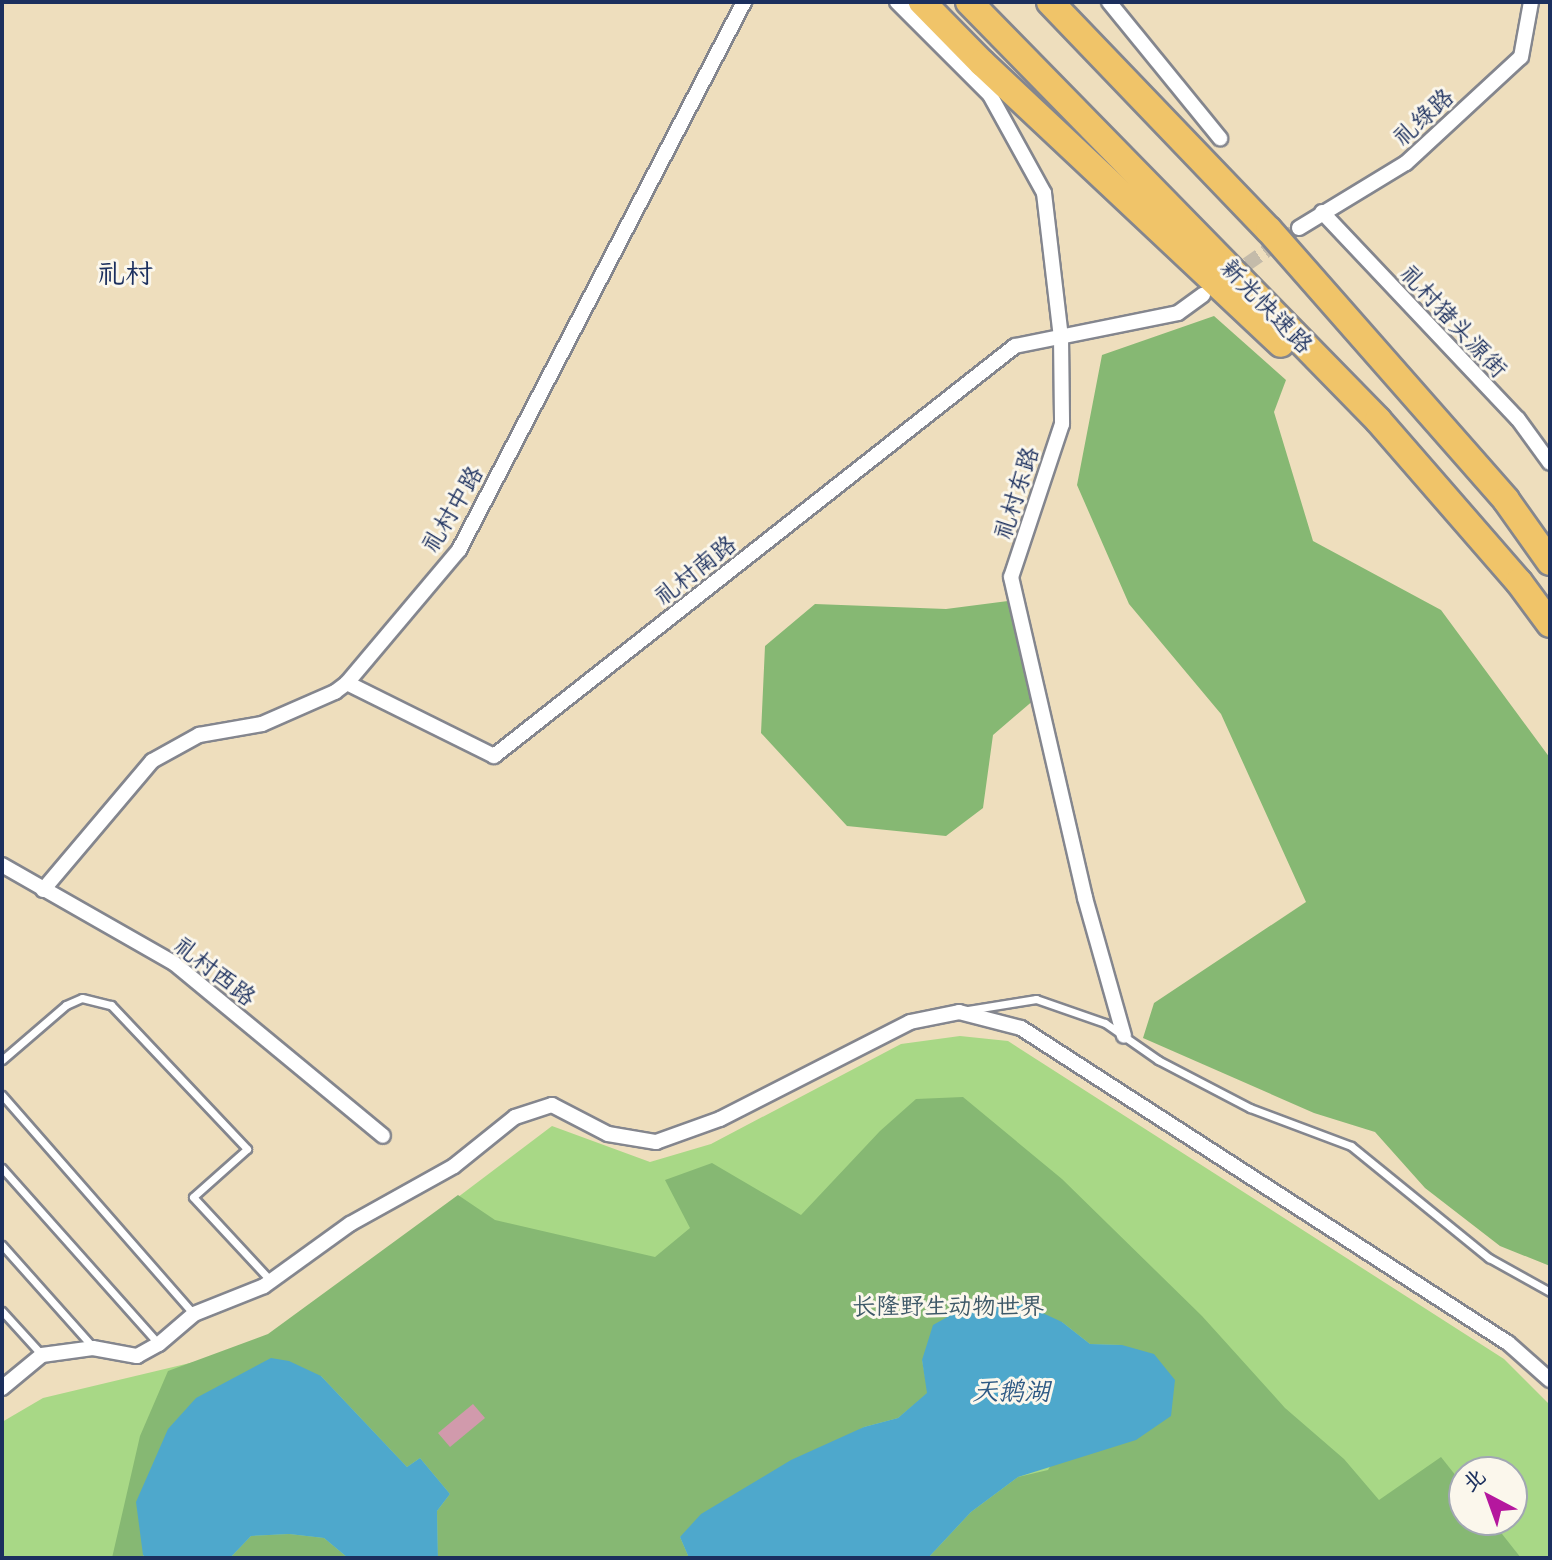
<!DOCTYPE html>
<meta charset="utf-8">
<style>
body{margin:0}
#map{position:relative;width:1552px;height:1560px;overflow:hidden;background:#eedebd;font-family:"Patrick Hand","LXGW WenKai TC",sans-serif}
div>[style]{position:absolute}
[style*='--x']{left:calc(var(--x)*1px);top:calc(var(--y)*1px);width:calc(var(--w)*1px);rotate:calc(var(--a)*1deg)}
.green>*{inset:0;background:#a8d886}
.forest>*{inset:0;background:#86b873}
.water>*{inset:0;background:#4ea8cc}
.building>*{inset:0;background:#d19aac}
.street-tunnel>*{height:14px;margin-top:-7px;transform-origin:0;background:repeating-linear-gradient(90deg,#c4bbaa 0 14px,transparent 0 21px)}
.roads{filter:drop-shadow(2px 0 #84868e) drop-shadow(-2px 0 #84868e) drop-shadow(0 2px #84868e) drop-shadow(0 -2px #84868e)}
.lane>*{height:7px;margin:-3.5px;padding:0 3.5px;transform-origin:3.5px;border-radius:3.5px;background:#fff}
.street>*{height:14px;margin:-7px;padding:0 7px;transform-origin:7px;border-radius:7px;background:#fff}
.highway>*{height:26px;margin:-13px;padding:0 13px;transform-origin:13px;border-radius:13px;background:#f0c469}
span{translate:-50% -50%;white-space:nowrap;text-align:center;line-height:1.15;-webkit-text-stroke:6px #fbf7ec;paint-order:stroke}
.street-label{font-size:24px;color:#1b2f5e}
.park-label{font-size:24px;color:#3e5968}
.water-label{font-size:26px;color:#2d5984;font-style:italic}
.quarter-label{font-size:28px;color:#1b2f5e}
.frame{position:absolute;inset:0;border:4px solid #1b2f5e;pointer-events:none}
.north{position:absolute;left:1448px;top:1456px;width:80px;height:80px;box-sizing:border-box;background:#fbf7ec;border:2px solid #a1a7b3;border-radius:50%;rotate:319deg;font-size:22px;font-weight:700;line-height:32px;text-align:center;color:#1b2f5e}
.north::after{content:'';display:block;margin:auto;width:28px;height:36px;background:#b5179e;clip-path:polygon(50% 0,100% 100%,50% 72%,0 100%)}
</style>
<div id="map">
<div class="green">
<div style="clip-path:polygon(evenodd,960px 1036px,1008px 1041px,1504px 1359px,1550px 1405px,1550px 1558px,2px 1558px,2px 1422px,43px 1398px,261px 1346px,552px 1126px,650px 1162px,711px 1144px,901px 1044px,960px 1036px,1464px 1472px,1512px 1472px,1512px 1520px,1464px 1520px,1464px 1472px)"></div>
</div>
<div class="forest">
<div style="clip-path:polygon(1214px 316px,1286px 380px,1274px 412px,1313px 541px,1441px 610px,1550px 758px,1550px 1266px,1500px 1246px,1425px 1188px,1375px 1132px,1314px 1113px,1143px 1038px,1154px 1003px,1306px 902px,1221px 714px,1129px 604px,1077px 485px,1102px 355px)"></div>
<div style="clip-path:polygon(1008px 601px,1035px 699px,993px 735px,983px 808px,946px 836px,847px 826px,761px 733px,765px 646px,815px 604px,946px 609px)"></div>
<div style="clip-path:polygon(963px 1097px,1062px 1179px,1202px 1316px,1285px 1408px,1344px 1459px,1379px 1500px,1441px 1457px,1464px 1486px,1464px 1520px,1491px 1520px,1521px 1558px,928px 1558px,971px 1512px,1018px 1477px,1048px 1470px,1122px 1345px,1090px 1344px,1062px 1322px,922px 1360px,928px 1393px,898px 1418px,864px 1427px,680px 1537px,689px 1558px,438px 1558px,437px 1511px,450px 1494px,420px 1458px,407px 1467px,321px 1376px,143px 1555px,146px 1558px,112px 1558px,140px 1436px,168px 1371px,268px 1334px,458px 1195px,495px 1220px,655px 1257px,690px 1228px,665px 1180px,712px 1163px,801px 1215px,880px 1131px,916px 1099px)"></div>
<div style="clip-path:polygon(289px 1534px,324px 1538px,348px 1558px,230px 1558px,251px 1536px)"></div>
</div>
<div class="water">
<div style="clip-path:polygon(978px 1300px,1019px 1302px,1062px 1322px,1090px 1344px,1122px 1345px,1154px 1354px,1175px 1380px,1171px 1416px,1136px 1440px,1018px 1477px,971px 1512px,928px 1558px,689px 1558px,680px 1537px,701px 1514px,791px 1460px,864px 1427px,898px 1418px,927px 1393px,922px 1360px,933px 1325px)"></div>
<div style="clip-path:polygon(271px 1358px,289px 1361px,321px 1376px,407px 1467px,420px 1458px,450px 1494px,437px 1511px,438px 1558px,348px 1558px,324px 1538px,289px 1534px,251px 1536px,230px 1558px,146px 1558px,143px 1555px,136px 1502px,168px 1429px,196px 1398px)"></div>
</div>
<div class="building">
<div style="clip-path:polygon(473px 1404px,485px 1418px,450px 1447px,438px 1433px)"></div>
</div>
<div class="street-tunnel">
<div style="--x:1230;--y:276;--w:84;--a:-34.8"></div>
</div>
<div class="roads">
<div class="lane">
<div style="--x:968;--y:1010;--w:69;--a:-9.2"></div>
<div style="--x:1036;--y:999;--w:73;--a:19.2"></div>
<div style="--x:1105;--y:1023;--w:65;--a:34.9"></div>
<div style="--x:1158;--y:1060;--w:104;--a:27.6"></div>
<div style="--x:1250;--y:1108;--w:108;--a:20.6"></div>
<div style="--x:1351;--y:1146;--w:178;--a:39.1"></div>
<div style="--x:1489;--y:1258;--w:70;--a:29.1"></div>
<div style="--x:2;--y:1060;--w:84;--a:-40.7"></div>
<div style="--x:66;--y:1005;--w:17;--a:-24"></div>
<div style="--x:82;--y:998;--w:30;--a:14"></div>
<div style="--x:111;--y:1005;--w:198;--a:46.6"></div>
<div style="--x:247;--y:1149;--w:72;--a:138.4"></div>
<div style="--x:193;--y:1197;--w:113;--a:47.1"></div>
<div style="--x:2;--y:1095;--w:291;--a:48.8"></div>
<div style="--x:2;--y:1168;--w:236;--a:48.3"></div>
<div style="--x:2;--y:1245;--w:135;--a:48.3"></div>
<div style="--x:2;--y:1311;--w:59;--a:47.7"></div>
</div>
<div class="street">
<div style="--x:897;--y:2;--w:132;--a:45"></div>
<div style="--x:990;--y:95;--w:112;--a:61.1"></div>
<div style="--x:1044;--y:193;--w:145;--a:83.3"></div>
<div style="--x:1061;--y:337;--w:87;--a:89.3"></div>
<div style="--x:1062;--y:424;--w:161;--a:108.4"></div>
<div style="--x:1011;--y:577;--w:329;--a:77"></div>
<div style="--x:1085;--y:898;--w:143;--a:74.2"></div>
<div style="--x:1109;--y:2;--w:176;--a:50.8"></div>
<div style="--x:1322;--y:212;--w:285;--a:46.6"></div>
<div style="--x:1518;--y:419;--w:54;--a:54"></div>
<div style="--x:1299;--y:228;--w:125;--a:-31.3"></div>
<div style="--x:1406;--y:163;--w:156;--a:-42.7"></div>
<div style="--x:1521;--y:57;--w:56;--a:-79.7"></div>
<div style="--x:347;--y:683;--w:164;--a:26.4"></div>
<div style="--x:494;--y:756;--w:663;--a:-38.2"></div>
<div style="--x:1015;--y:346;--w:166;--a:-11.4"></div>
<div style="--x:1178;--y:313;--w:31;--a:-36"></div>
<div style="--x:2;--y:865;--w:198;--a:29.7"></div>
<div style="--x:174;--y:963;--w:271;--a:39.6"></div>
<div style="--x:43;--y:890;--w:169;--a:-49.8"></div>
<div style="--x:152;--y:761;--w:54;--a:-29"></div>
<div style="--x:199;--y:735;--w:64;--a:-9.9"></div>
<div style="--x:262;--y:724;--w:80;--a:-23.7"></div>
<div style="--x:335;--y:692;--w:15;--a:-37"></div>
<div style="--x:347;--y:683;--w:174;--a:-49.9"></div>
<div style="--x:459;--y:550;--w:618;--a:-62.52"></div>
<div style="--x:2;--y:1388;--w:52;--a:-39.5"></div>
<div style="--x:42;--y:1355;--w:51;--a:-7.8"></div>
<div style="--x:93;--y:1348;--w:45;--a:10.3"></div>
<div style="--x:137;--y:1356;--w:25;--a:-29"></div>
<div style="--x:159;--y:1344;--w:46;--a:-40.6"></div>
<div style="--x:194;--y:1314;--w:75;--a:-21.8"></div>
<div style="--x:264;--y:1286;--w:106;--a:-35.8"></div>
<div style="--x:350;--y:1224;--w:119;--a:-29.1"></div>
<div style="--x:454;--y:1166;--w:78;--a:-38.8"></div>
<div style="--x:515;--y:1117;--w:39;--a:-18"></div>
<div style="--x:552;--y:1105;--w:63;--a:27.4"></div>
<div style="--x:608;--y:1134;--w:49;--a:9.5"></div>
<div style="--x:656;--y:1142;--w:68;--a:-19.8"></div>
<div style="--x:720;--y:1119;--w:213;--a:-27"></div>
<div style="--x:910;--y:1022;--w:50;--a:-11.5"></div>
<div style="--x:959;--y:1012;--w:64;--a:14.5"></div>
<div style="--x:1021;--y:1028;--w:580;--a:32.9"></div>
<div style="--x:1508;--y:1343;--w:56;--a:41.4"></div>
</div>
<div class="highway">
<div style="--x:922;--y:2;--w:86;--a:45.5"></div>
<div style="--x:982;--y:63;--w:410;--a:43.2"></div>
<div style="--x:969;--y:2;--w:585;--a:45.62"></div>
<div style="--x:1378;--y:420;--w:215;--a:49"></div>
<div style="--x:1519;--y:582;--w:52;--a:53.6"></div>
<div style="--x:1050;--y:2;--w:316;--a:46.2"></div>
<div style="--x:1269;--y:230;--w:359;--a:48.7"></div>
<div style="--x:1506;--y:500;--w:76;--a:54.6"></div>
</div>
</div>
<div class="street-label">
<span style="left:1423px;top:117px;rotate:-42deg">礼绿路</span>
<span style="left:1267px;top:306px;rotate:46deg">新光快速路</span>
<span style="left:1454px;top:321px;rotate:47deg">礼村猪头源街</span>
<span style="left:1016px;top:493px;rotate:-72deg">礼村东路</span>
<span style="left:452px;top:509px;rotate:-59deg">礼村中路</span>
<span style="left:695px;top:570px;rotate:-38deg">礼村南路</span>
<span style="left:215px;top:971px;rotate:38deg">礼村西路</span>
</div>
<div class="park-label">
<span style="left:948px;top:1306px">长隆野生动物世界</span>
</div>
<div class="water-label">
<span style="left:1011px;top:1391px">天鹅湖</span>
</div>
<div class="quarter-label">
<span style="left:125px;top:273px">礼村</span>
</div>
<div class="frame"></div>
<div class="north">北</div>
</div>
